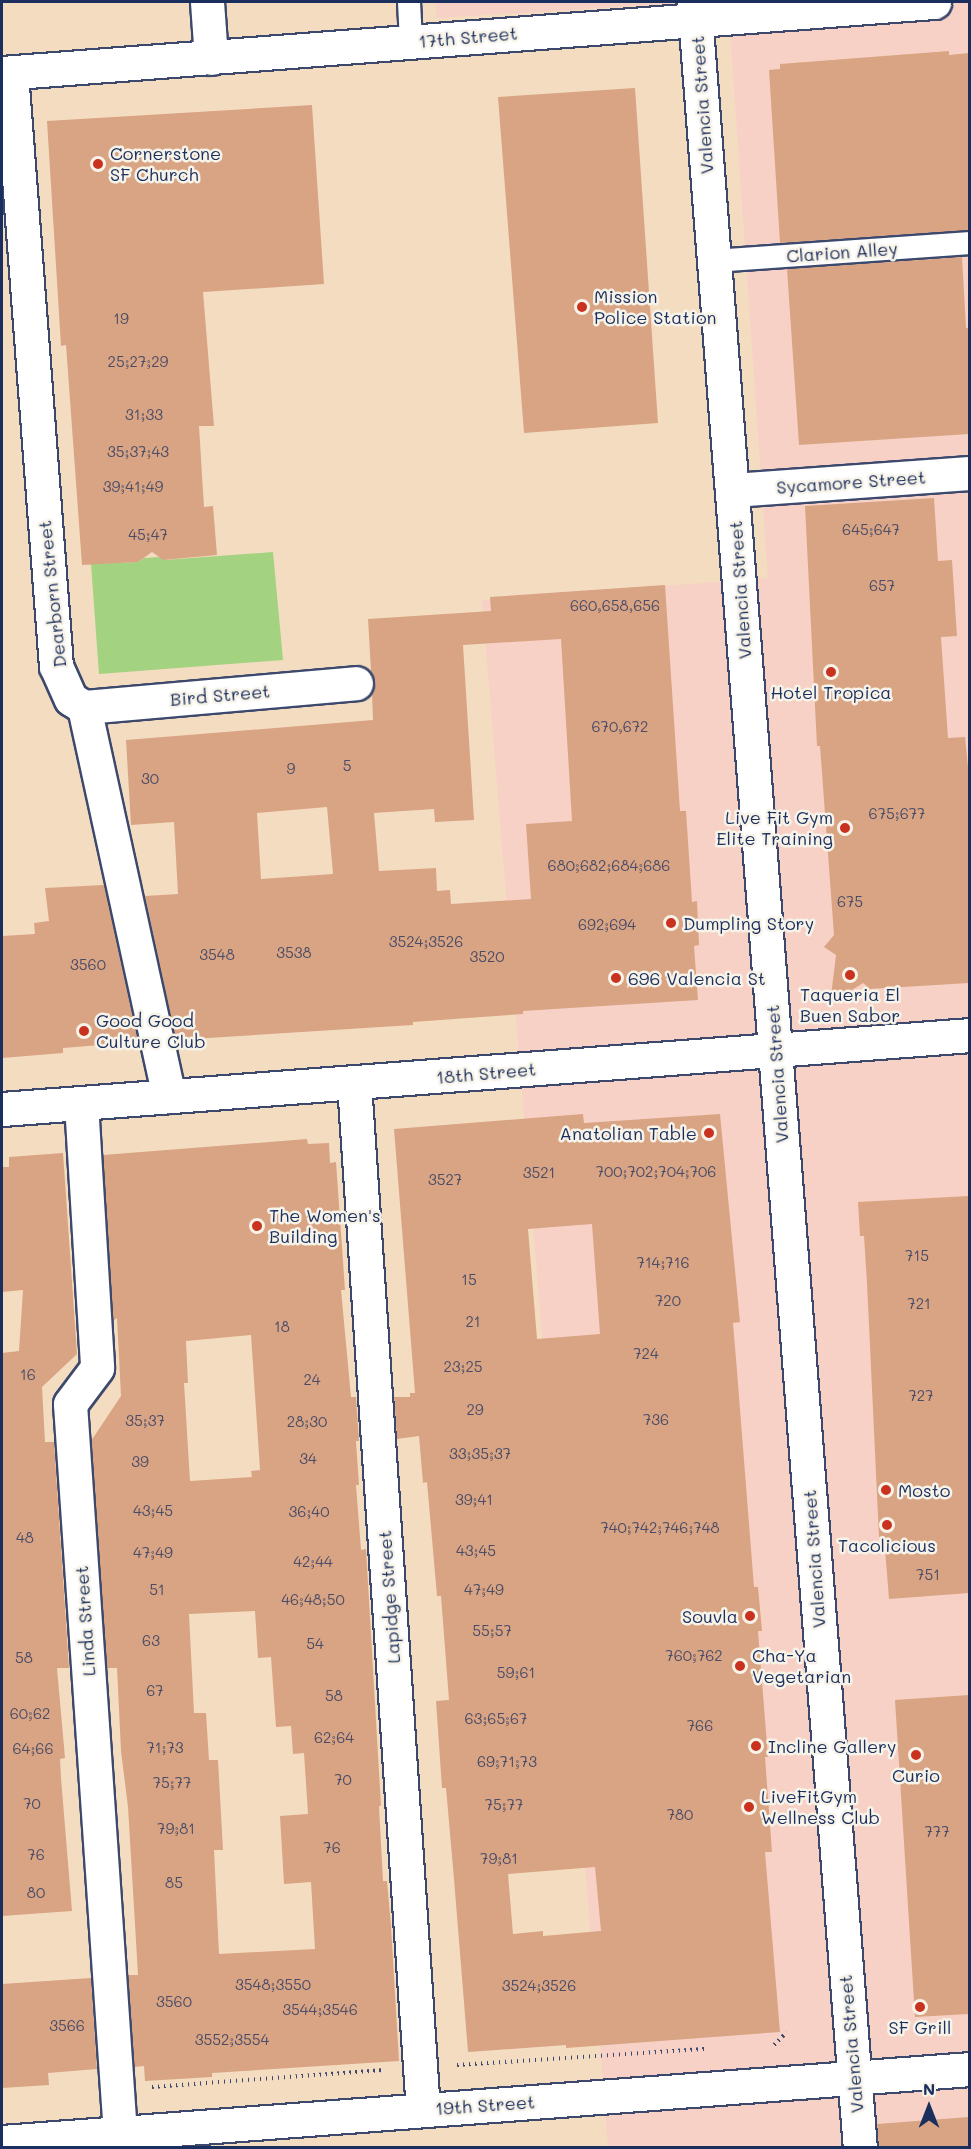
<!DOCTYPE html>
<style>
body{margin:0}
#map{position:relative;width:971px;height:2149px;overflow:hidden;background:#f4dcc1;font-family:Mali,sans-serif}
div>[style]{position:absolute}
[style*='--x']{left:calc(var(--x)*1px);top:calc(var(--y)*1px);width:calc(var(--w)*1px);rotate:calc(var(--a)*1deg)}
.built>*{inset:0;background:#f7d1c6}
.green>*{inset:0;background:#a3d280}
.building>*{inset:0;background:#d9a483}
.path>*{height:4px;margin-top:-2px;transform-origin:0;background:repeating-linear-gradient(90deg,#3c496d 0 1.5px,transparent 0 6px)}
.roads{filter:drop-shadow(2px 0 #3c496d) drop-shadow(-2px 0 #3c496d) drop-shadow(0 2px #3c496d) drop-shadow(0 -2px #3c496d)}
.service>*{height:22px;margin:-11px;padding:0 11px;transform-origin:11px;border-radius:11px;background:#fff}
.minor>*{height:33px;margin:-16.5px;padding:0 16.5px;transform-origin:16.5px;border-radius:16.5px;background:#fff}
.tertiary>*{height:33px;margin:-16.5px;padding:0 16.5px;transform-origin:16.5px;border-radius:16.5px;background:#fff}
.dots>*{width:16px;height:16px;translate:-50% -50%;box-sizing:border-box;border:3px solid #f7f3e8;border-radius:50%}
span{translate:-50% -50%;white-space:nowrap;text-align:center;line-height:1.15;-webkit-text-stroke:5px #f7f3e8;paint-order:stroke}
.number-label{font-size:15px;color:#4a4c67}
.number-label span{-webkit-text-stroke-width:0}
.street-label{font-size:18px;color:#1b2f5e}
.poi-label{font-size:18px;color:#1b2f5e}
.left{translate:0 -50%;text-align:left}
.right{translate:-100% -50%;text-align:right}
.frame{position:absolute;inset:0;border:3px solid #1b2f5e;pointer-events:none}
.north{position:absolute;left:899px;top:2077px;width:60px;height:60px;-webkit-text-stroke:4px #f7f3e8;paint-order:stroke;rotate:0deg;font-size:16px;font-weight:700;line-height:24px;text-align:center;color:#1b2f5e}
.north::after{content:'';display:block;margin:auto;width:21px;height:27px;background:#1b2f5e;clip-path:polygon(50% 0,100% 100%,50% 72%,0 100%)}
</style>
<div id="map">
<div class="built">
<div style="clip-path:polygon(435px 2px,701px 2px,437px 18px)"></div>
<div style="clip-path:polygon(728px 2px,969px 2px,969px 2147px,608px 2147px,482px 600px,768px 578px)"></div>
</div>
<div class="green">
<div style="clip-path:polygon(273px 552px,283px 660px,99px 674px,91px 564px,138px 562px,144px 558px,159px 557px,164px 560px)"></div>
</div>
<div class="building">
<div style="clip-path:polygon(949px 51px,949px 55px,969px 53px,969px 230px,780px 243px,769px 70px,780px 69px,780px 64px)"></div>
<div style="clip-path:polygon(635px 88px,658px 423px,524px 433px,498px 97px)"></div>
<div style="clip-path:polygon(312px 105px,324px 284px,203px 292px,214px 426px,199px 426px,204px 507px,213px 506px,217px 555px,163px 560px,152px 552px,138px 562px,82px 565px,66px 345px,61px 346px,47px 121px)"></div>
<div style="clip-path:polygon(962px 257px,966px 328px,969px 328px,969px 434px,799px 445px,787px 269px)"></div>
<div style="clip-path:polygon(934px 498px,938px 561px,952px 560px,957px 636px,941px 637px,948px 738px,965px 737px,969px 778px,969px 983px,870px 989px,863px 983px,830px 1004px,836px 955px,824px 947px,834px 935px,820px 746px,817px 746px,805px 506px)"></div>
<div style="clip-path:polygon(evenodd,665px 585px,680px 811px,686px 811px,692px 902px,697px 901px,699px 945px,694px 946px,698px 1000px,523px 1011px,523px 1014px,413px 1022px,413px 1025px,176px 1040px,145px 896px,178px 894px,174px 822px,131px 825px,126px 740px,373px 720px,372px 693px,375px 682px,371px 671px,368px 619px,491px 611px,490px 597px,665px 585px,561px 639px,572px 821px,526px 824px,531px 899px,451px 904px,450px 890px,437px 891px,436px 868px,379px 871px,374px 813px,434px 809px,435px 822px,474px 820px,463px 645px,561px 639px,665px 585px,327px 807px,333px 874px,261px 879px,257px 813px,327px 807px)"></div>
<div style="clip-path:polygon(104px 885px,138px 1042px,63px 1048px,63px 1053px,2px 1058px,2px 936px,35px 934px,34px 923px,49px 921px,45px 888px)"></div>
<div style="clip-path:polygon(evenodd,583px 1114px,584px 1123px,720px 1114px,740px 1322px,733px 1323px,737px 1371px,754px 1587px,758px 1587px,762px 1631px,758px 1631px,768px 1757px,765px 1757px,772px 1852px,765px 1852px,780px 2032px,566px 2048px,566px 2045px,468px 2052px,454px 1879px,446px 1788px,442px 1788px,436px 1701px,449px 1700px,441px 1596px,437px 1596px,427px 1482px,423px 1483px,419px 1436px,397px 1439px,394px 1397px,410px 1397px,410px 1393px,415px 1393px,394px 1129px,583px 1114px,592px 1224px,600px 1334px,537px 1339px,528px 1229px,592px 1224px,583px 1114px,595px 1867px,601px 1931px,543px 1936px,543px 1931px,513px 1934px,508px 1874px,595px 1867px)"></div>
<div style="clip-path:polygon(evenodd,307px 1139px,308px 1144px,329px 1143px,330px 1163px,336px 1162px,345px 1290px,341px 1290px,351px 1397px,356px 1397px,359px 1441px,356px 1441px,359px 1485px,356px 1485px,361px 1550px,366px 1549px,381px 1806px,379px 1806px,383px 1881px,387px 1881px,391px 1926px,399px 2061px,212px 2073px,212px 2077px,145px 2081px,144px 2066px,134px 2067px,128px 1975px,138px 1975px,128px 1807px,121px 1751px,117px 1668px,107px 1668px,91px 1441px,121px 1396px,117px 1318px,113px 1321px,103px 1155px,307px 1139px,251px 1335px,260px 1470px,251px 1471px,252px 1477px,190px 1481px,184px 1383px,188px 1383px,186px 1341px,251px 1335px,307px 1139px,255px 1611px,258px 1658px,271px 1657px,276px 1727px,291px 1726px,293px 1754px,304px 1753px,308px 1814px,280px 1816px,284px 1884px,311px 1882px,315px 1949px,219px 1954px,214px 1850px,223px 1850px,218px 1760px,209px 1760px,206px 1713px,194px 1713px,189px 1614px,255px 1611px)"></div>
<div style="clip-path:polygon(63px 1153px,77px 1354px,42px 1387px,45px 1442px,54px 1442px,69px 1668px,57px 1668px,65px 1758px,60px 1759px,61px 1778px,72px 1911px,2px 1916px,2px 1353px,19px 1351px,23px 1290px,2px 1292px,2px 1167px,9px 1167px,9px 1157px)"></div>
<div style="clip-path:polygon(969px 1196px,969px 1593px,889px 1599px,884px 1536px,879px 1537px,867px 1283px,864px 1236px,860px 1236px,858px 1202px)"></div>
<div style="clip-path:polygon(969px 1695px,969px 2014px,915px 2017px,895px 1700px)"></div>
<div style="clip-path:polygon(91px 1978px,97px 2069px,48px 2073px,49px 2085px,2px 2088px,2px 1984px)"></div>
<div style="clip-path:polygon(969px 2117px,969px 2148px,879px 2148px,877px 2124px)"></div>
</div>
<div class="path">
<div style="--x:774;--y:2045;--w:18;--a:-45"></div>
<div style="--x:457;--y:2065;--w:251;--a:-3.7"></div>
<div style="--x:152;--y:2087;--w:233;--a:-4.2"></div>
</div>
<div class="roads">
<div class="service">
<div style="--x:409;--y:2;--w:40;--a:87.1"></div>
<div style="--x:714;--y:261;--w:257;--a:-4"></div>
</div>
<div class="minor">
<div style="--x:207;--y:2;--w:56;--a:85.9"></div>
<div style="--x:11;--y:73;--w:595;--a:85.66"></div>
<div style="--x:56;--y:666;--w:36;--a:66"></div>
<div style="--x:71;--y:699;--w:15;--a:32"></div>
<div style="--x:84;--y:707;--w:398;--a:77.7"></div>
<div style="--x:732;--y:490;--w:239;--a:-4.1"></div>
<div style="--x:84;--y:707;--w:273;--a:-5"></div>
<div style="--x:354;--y:1083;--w:1029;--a:86.16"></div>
<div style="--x:81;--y:1103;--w:265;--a:86.5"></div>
<div style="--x:97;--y:1368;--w:45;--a:126.9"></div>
<div style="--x:70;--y:1404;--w:746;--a:86.08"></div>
<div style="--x:2;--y:2142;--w:971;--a:-4.31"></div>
</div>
<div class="tertiary">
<div style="--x:694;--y:2;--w:2152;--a:85.58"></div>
<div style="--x:2;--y:73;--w:935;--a:-4.36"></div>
<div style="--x:2;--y:1109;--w:971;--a:-4.37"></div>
</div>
</div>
<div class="dots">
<div style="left:98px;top:164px;background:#c8321e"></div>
<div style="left:582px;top:307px;background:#c8321e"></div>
<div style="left:831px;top:672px;background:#c8321e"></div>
<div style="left:845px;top:828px;background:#c8321e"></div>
<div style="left:671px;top:923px;background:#c8321e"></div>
<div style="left:850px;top:975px;background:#c8321e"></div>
<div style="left:616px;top:978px;background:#c8321e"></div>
<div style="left:84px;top:1031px;background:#c8321e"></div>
<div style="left:709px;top:1133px;background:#c8321e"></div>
<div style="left:257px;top:1226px;background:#c8321e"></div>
<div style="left:886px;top:1490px;background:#c8321e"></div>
<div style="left:887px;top:1525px;background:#c8321e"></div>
<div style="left:750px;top:1616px;background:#c8321e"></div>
<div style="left:740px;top:1666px;background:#c8321e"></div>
<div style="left:756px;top:1746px;background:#c8321e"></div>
<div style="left:916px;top:1755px;background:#c8321e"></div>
<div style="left:749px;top:1807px;background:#c8321e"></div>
<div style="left:920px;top:2007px;background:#c8321e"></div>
</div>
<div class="number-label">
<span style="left:121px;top:319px">19</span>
<span style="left:138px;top:362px">25;27;29</span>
<span style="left:144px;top:415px">31;33</span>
<span style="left:138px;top:452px">35;37;43</span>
<span style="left:133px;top:487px">39;41;49</span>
<span style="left:871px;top:530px">645;647</span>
<span style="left:148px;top:535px">45;47</span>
<span style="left:882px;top:586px">657</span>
<span style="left:615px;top:606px">660,658,656</span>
<span style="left:620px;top:727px">670,672</span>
<span style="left:347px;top:766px">5</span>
<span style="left:291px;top:769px">9</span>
<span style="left:150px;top:779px">30</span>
<span style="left:897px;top:814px">675;677</span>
<span style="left:609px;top:866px">680;682;684;686</span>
<span style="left:850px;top:902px">675</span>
<span style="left:607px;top:925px">692;694</span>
<span style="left:426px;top:942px">3524;3526</span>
<span style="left:294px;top:953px">3538</span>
<span style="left:217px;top:955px">3548</span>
<span style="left:487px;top:957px">3520</span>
<span style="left:88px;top:965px">3560</span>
<span style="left:656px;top:1172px">700;702;704;706</span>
<span style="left:539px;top:1173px">3521</span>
<span style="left:445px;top:1180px">3527</span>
<span style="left:917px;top:1256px">715</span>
<span style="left:663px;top:1263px">714;716</span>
<span style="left:469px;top:1280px">15</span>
<span style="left:668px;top:1301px">720</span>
<span style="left:919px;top:1304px">721</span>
<span style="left:473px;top:1322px">21</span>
<span style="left:282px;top:1327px">18</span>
<span style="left:646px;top:1354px">724</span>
<span style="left:463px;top:1367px">23;25</span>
<span style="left:28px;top:1375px">16</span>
<span style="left:312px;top:1380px">24</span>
<span style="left:921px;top:1396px">727</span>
<span style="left:475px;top:1410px">29</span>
<span style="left:656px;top:1420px">736</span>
<span style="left:145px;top:1421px">35;37</span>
<span style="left:307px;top:1422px">28;30</span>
<span style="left:480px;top:1454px">33;35;37</span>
<span style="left:308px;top:1459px">34</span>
<span style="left:140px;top:1462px">39</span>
<span style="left:474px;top:1500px">39;41</span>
<span style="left:153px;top:1511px">43;45</span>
<span style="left:309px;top:1512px">36;40</span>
<span style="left:660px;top:1528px">740;742;746;748</span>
<span style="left:25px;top:1538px">48</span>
<span style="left:476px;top:1551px">43;45</span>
<span style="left:153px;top:1553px">47;49</span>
<span style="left:313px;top:1562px">42;44</span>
<span style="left:928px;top:1575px">751</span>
<span style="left:157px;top:1590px">51</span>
<span style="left:484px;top:1590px">47;49</span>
<span style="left:313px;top:1600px">46;48;50</span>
<span style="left:492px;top:1631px">55;57</span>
<span style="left:151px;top:1641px">63</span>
<span style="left:315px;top:1644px">54</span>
<span style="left:694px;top:1656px">760;762</span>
<span style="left:24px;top:1658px">58</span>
<span style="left:516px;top:1673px">59;61</span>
<span style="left:155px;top:1691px">67</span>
<span style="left:334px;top:1696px">58</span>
<span style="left:30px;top:1714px">60;62</span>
<span style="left:496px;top:1719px">63;65;67</span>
<span style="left:700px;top:1726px">766</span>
<span style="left:334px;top:1738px">62;64</span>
<span style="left:165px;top:1748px">71;73</span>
<span style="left:33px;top:1749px">64;66</span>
<span style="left:507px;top:1762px">69;71;73</span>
<span style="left:343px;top:1780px">70</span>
<span style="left:172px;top:1783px">75;77</span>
<span style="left:32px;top:1804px">70</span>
<span style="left:504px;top:1805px">75;77</span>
<span style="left:680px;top:1815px">780</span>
<span style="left:176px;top:1829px">79;81</span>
<span style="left:937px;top:1832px">777</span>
<span style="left:332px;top:1848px">76</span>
<span style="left:36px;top:1855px">76</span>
<span style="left:499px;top:1859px">79;81</span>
<span style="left:174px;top:1883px">85</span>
<span style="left:36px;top:1893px">80</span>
<span style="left:273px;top:1985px">3548;3550</span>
<span style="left:539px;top:1986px">3524;3526</span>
<span style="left:174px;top:2002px">3560</span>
<span style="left:320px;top:2010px">3544;3546</span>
<span style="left:67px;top:2026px">3566</span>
<span style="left:232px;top:2040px">3552;3554</span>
</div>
<div class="street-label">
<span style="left:468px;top:37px;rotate:-5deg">17th Street</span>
<span style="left:702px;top:105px;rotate:-94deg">Valencia Street</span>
<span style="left:842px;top:252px;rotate:-4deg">Clarion Alley</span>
<span style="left:851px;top:482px;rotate:-4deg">Sycamore Street</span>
<span style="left:740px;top:590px;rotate:-94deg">Valencia Street</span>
<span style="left:52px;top:594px;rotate:-96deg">Dearborn Street</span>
<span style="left:220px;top:695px;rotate:-5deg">Bird Street</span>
<span style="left:486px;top:1073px;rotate:-5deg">18th Street</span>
<span style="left:777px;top:1074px;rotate:-94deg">Valencia Street</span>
<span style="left:814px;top:1559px;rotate:-94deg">Valencia Street</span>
<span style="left:389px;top:1597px;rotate:-94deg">Lapidge Street</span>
<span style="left:85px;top:1621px;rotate:-94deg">Linda Street</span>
<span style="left:851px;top:2044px;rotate:-95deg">Valencia Street</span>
<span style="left:485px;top:2105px;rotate:-4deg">19th Street</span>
</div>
<div class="poi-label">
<span class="left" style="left:110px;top:164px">Cornerstone<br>SF Church</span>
<span class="left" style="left:594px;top:307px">Mission<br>Police Station</span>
<span style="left:831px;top:692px">Hotel Tropica</span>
<span class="right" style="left:833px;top:828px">Live Fit Gym<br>Elite Training</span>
<span class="left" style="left:683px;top:923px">Dumpling Story</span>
<span class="left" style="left:628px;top:978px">696 Valencia St</span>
<span style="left:850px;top:1005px">Taqueria El<br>Buen Sabor</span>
<span class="left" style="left:96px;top:1031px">Good Good<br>Culture Club</span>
<span class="right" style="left:697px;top:1133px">Anatolian Table</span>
<span class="left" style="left:269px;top:1226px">The Women's<br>Building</span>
<span class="left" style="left:898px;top:1490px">Mosto</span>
<span style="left:887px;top:1545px">Tacolicious</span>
<span class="right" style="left:738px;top:1616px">Souvla</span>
<span class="left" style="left:752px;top:1666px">Cha-Ya<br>Vegetarian</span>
<span class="left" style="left:768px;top:1746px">Incline Gallery</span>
<span style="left:916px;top:1775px">Curio</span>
<span class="left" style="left:761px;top:1807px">LiveFitGym<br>Wellness Club</span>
<span style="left:920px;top:2027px">SF Grill</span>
</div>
<div class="frame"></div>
<div class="north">N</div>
</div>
